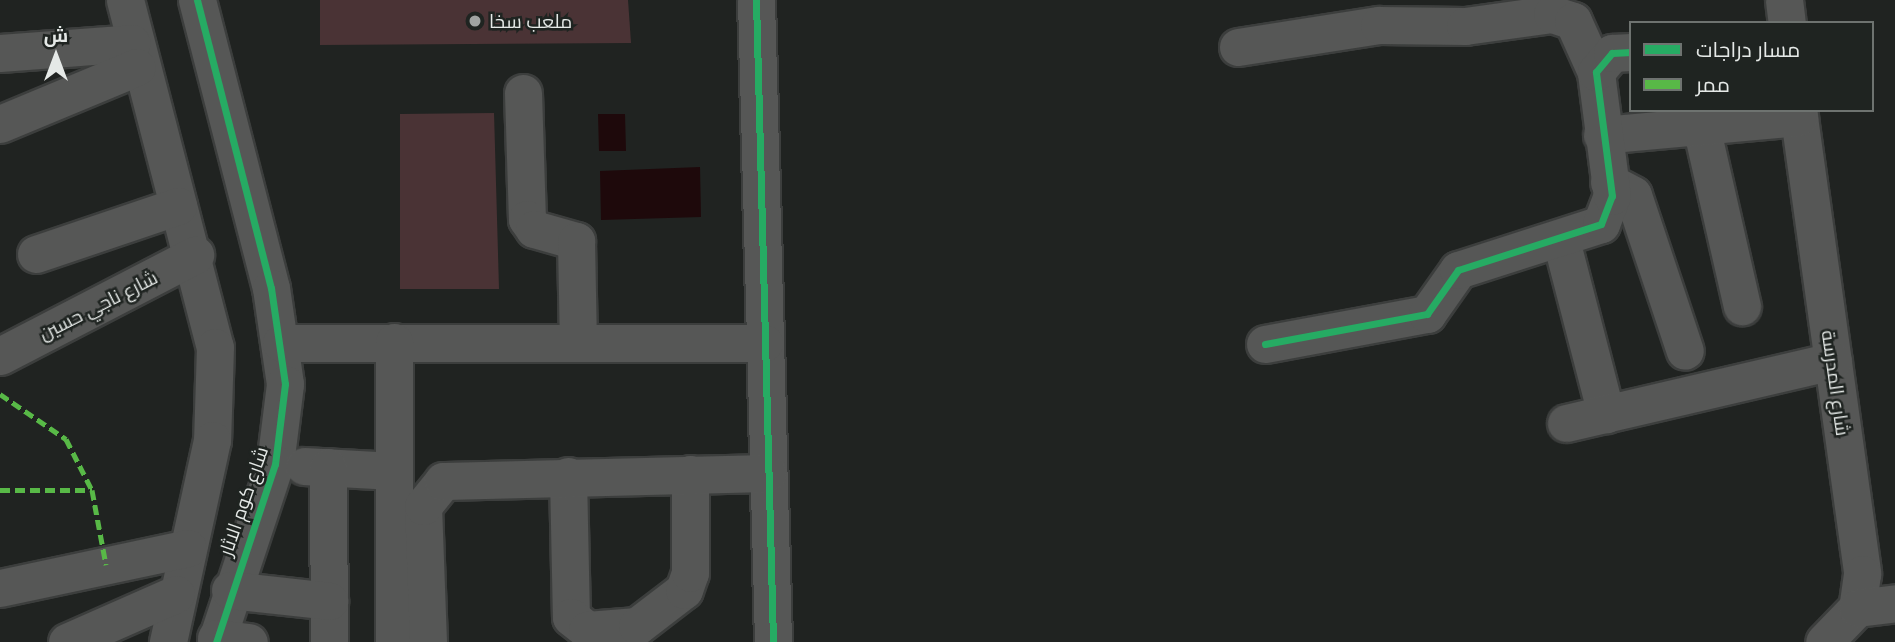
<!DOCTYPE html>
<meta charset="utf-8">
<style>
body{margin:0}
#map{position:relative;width:1895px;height:642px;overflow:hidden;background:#202321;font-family:"Golos Text",Cairo,sans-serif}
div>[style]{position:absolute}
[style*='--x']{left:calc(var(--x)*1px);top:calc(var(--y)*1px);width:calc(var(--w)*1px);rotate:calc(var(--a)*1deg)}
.green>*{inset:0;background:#4a3335}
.water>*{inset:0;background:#1e090b}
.roads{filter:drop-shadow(2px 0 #3c3e3d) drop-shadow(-2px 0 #3c3e3d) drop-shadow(0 2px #3c3e3d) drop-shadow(0 -2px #3c3e3d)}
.minor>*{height:37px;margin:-18.5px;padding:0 18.5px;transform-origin:18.5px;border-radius:18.5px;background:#565756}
.quiet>*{height:5px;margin-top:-2.5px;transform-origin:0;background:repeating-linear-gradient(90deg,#58b947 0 10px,transparent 0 15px)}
.cycleway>*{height:7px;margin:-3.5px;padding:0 3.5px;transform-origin:3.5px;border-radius:3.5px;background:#26ab63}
.dots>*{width:19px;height:19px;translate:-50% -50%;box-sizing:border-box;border:4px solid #1f2421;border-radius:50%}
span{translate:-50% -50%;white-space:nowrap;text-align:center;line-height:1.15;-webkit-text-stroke:5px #1f2421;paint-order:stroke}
.poi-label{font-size:19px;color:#e5e9e7}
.left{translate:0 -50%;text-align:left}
.street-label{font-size:19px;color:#e5e9e7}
.legend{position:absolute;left:1629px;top:21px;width:245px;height:91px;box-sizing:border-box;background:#1f2421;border:2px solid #6e7370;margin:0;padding:9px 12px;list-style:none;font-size:21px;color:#e5e9e7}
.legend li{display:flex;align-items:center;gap:14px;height:35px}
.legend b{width:35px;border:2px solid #6e7370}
.north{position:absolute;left:21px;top:21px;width:70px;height:70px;-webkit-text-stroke:5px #1f2421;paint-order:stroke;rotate:0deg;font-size:19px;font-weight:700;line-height:28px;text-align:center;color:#e5e9e7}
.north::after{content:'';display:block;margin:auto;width:24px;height:32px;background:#e5e9e7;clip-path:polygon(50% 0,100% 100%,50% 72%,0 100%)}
</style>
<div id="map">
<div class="green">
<div style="clip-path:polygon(320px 0,628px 0,631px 43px,320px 45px)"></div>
<div style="clip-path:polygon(494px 113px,499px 289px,400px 289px,400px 114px)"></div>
</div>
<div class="water">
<div style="clip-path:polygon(598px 114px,625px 114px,626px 151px,599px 151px)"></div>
<div style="clip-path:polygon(700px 167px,701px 217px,601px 220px,600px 171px)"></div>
</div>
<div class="roads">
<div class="minor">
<div style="--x:125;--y:0;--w:358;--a:75.5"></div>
<div style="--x:215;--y:347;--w:93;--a:91.8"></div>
<div style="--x:212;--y:440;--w:207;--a:102.3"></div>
<div style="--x:197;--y:0;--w:297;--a:75.6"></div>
<div style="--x:271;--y:288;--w:97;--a:81.7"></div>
<div style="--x:285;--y:384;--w:81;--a:97.1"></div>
<div style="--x:275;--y:464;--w:188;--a:108.3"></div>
<div style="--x:756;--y:0;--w:642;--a:88.48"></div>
<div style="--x:1784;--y:0;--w:23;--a:83"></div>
<div style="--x:1238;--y:47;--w:143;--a:-8.9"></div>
<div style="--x:1379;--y:25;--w:86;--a:0.7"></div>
<div style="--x:1465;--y:26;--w:88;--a:-7.9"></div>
<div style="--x:1552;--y:14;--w:22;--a:18"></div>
<div style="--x:1573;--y:21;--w:56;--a:65.7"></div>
<div style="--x:0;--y:53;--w:132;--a:-4.3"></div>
<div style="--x:523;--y:93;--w:126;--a:88.2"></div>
<div style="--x:527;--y:219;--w:12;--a:55"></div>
<div style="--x:534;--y:229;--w:44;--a:15.9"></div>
<div style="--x:576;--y:241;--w:102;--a:88.9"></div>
<div style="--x:1798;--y:110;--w:468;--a:82.1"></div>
<div style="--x:1862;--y:574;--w:34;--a:98"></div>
<div style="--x:1857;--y:608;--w:47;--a:134.1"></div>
<div style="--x:0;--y:124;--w:148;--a:-22.6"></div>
<div style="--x:1701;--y:126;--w:185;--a:77.2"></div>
<div style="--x:1602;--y:135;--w:198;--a:-5.2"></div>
<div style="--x:1609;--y:182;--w:27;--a:28"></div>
<div style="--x:1633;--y:195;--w:164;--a:71.6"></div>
<div style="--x:1561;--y:240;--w:180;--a:75.5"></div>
<div style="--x:36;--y:254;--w:150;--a:-18.7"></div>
<div style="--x:281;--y:343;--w:483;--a:0"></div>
<div style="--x:1265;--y:344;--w:165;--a:-10.5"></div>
<div style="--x:1427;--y:314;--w:54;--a:-54.8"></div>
<div style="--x:1458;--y:270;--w:150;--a:-17.8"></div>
<div style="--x:1601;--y:224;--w:30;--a:-69"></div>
<div style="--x:1612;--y:196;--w:125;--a:-97.4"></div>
<div style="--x:1596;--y:72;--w:25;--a:-50"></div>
<div style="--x:1612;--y:53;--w:19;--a:-3"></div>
<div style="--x:0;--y:356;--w:220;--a:-27.4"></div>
<div style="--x:1566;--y:423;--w:274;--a:-13.1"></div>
<div style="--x:304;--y:466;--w:89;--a:3.2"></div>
<div style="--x:328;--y:467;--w:175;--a:89.7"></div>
<div style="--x:568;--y:476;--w:141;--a:88.8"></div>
<div style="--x:571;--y:617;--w:21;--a:39"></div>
<div style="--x:587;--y:630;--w:50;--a:-4.6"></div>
<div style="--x:637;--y:626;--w:59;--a:-37.5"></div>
<div style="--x:684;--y:590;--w:18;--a:-71"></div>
<div style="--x:690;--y:573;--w:99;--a:-90"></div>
<div style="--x:0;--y:588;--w:192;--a:-12"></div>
<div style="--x:230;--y:590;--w:100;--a:6.3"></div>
<div style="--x:1857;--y:608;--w:38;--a:-7"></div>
<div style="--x:216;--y:638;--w:33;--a:7"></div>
<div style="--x:67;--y:642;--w:119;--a:-23.8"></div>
<div style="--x:394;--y:642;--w:300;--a:-90"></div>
<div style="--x:428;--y:642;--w:136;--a:-92.1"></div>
<div style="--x:423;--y:506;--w:32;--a:-51"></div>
<div style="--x:443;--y:481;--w:325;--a:-1.4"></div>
</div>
</div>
<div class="quiet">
<div style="--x:0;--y:394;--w:80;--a:34.3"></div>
<div style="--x:66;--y:439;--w:57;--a:63"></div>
<div style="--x:92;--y:490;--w:76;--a:79.4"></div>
<div style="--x:0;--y:490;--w:92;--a:0"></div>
</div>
<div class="cycleway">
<div style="--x:197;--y:0;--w:297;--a:75.6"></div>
<div style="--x:271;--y:288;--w:97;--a:81.7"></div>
<div style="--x:285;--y:384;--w:81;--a:97.1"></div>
<div style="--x:275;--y:464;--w:188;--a:108.3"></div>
<div style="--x:756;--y:0;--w:642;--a:88.48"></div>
<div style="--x:1265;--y:344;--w:165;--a:-10.5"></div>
<div style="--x:1427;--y:314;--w:54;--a:-54.8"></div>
<div style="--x:1458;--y:270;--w:150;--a:-17.8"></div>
<div style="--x:1601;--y:224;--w:30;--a:-69"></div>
<div style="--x:1612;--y:196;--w:125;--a:-97.4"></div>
<div style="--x:1596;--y:72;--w:25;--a:-50"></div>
<div style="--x:1612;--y:53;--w:19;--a:-3"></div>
</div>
<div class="dots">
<div style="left:475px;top:21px;background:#a0a4a2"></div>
</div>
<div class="poi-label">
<span class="left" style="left:489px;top:21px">ملعب سخا</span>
</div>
<div class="street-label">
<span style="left:98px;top:305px;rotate:-27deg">شارع ناجي حسين</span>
<span style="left:1836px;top:383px;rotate:82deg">شارع المدرسة</span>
<span style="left:243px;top:501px;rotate:-71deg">شارع كوم الاثار</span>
</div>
<ul class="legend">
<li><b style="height:9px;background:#26ab63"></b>مسار دراجات</li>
<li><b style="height:9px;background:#58b947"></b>ممر</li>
</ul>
<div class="north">ش</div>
</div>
